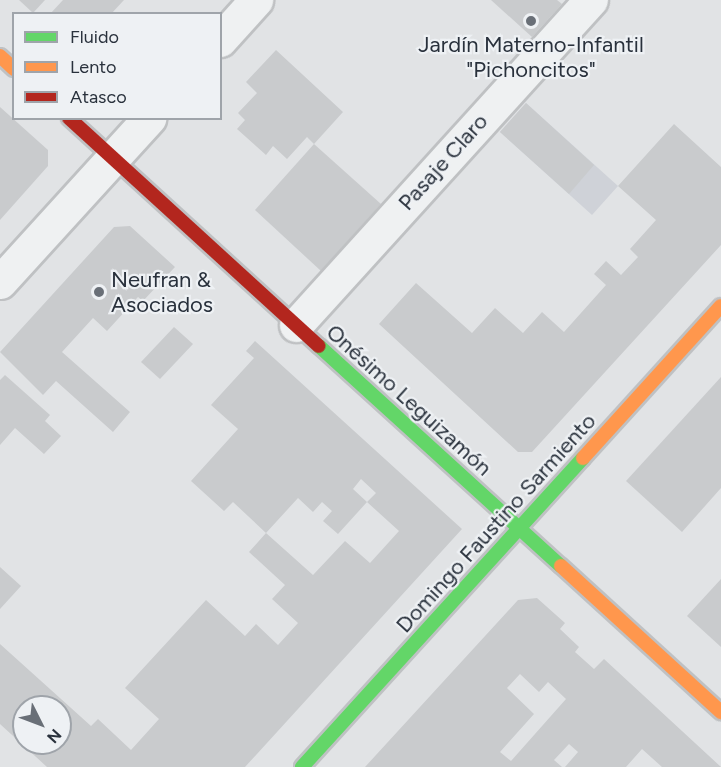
<!DOCTYPE html>
<meta charset="utf-8">
<style>
body{margin:0}
#map{position:relative;width:721px;height:767px;overflow:hidden;background:#e1e3e5;font-family:Figtree,sans-serif}
div>[style]{position:absolute}
[style*='--x']{left:calc(var(--x)*1px);top:calc(var(--y)*1px);width:calc(var(--w)*1px);rotate:calc(var(--a)*1deg)}
.built>*{inset:0;background:#cfd2d8}
.building>*{inset:0;background:#c9cbcd}
.roads{filter:drop-shadow(2px 0 #bfc1c3) drop-shadow(-2px 0 #bfc1c3) drop-shadow(0 2px #bfc1c3) drop-shadow(0 -2px #bfc1c3)}
.street>*{height:33px;margin:-16.5px;padding:0 16.5px;transform-origin:16.5px;border-radius:16.5px;background:#eff1f2}
.fast>*{height:14px;margin:-7px;padding:0 7px;transform-origin:7px;border-radius:7px;background:#63d668}
.slow>*{height:14px;margin:-7px;padding:0 7px;transform-origin:7px;border-radius:7px;background:#ff974d}
.jam>*{height:14px;margin:-7px;padding:0 7px;transform-origin:7px;border-radius:7px;background:#b3261e}
.dots>*{width:16px;height:16px;translate:-50% -50%;box-sizing:border-box;border:3px solid #eef1f4;border-radius:50%}
span{translate:-50% -50%;white-space:nowrap;text-align:center;line-height:1.15;-webkit-text-stroke:4.5px #eef1f4;paint-order:stroke}
.poi-label{font-size:22px;color:#29313c}
.left{translate:0 -50%;text-align:left}
.street-label{font-size:22px;color:#29313c}
.legend{position:absolute;left:12px;top:12px;width:210px;height:108px;box-sizing:border-box;background:#eef1f4;border:2px solid #9fa4aa;margin:0;padding:8px 10px;list-style:none;font-size:18px;color:#29313c}
.legend li{display:flex;align-items:center;gap:12px;height:30px}
.legend b{width:30px;border:2px solid #9fa4aa}
.north{position:absolute;left:12px;top:695px;width:60px;height:60px;box-sizing:border-box;background:#eef1f4;border:2px solid #9fa4aa;border-radius:50%;rotate:132deg;font-size:16px;font-weight:700;line-height:24px;text-align:center;color:#29313c}
.north::after{content:'';display:block;margin:auto;width:21px;height:27px;background:#696f77;clip-path:polygon(50% 0,100% 100%,50% 72%,0 100%)}
</style>
<div id="map">
<div class="built">
<div style="clip-path:polygon(526px 103px,618px 186px,592px 215px,500px 132px)"></div>
</div>
<div class="building">
<div style="clip-path:polygon(19px 0,45px 0,33px 13px)"></div>
<div style="clip-path:polygon(63px 0,124px 0,111px 14px,50px 14px)"></div>
<div style="clip-path:polygon(491px 0,557px 0,562px 4px,532px 37px)"></div>
<div style="clip-path:polygon(276px 50px,343px 112px,314px 144px,307px 137px,287px 159px,273px 146px,266px 155px,237px 129px,245px 120px,238px 113px,257px 93px,246px 82px)"></div>
<div style="clip-path:polygon(526px 103px,594px 165px,569px 194px,500px 132px)"></div>
<div style="clip-path:polygon(0 107px,48px 150px,48px 166px,0 220px)"></div>
<div style="clip-path:polygon(674px 124px,721px 167px,721px 245px,532px 452px,518px 452px,379px 324px,416px 283px,472px 333px,495px 308px,523px 333px,542px 312px,564px 332px,606px 285px,594px 274px,606px 261px,621px 275px,638px 257px,630px 249px,656px 220px,618px 186px)"></div>
<div style="clip-path:polygon(314px 144px,381px 204px,321px 271px,255px 210px)"></div>
<div style="clip-path:polygon(130px 226px,175px 267px,143px 301px,138px 297px,107px 331px,93px 318px,62px 352px,130px 412px,113px 432px,56px 381px,43px 395px,0 352px,114px 227px)"></div>
<div style="clip-path:polygon(174px 327px,193px 344px,160px 379px,141px 362px)"></div>
<div style="clip-path:polygon(evenodd,255px 341px,462px 529px,245px 767px,47px 767px,0 724px,0 644px,91px 726px,98px 719px,131px 750px,159px 719px,125px 688px,206px 600px,245px 636px,256px 624px,278px 645px,298px 623px,272px 599px,285px 585px,249px 552px,266px 533px,233px 502px,224px 511px,191px 481px,238px 429px,211px 405px,254px 358px,246px 351px,255px 341px,361px 479px,376px 493px,367px 502px,399px 531px,370px 563px,345px 541px,313px 575px,266px 533px,298px 498px,313px 512px,322px 502px,332px 511px,323px 521px,338px 534px,367px 502px,353px 489px,361px 479px,255px 341px,24px 707px,60px 707px,60px 743px,24px 743px,24px 707px)"></div>
<div style="clip-path:polygon(5px 375px,50px 415px,45px 421px,61px 436px,44px 454px,15px 428px,0 445px,0 380px)"></div>
<div style="clip-path:polygon(721px 377px,721px 488px,682px 532px,626px 481px)"></div>
<div style="clip-path:polygon(0 567px,21px 586px,0 609px)"></div>
<div style="clip-path:polygon(721px 579px,721px 647px,687px 616px)"></div>
<div style="clip-path:polygon(evenodd,537px 598px,565px 623px,560px 629px,579px 647px,575px 652px,594px 669px,604px 659px,721px 767px,662px 767px,642px 749px,626px 767px,565px 767px,578px 752px,569px 744px,554px 760px,562px 767px,365px 767px,518px 600px,537px 598px,520px 674px,539px 692px,548px 682px,566px 699px,511px 761px,500px 752px,534px 714px,507px 688px,520px 674px)"></div>
</div>
<div class="roads">
<div class="street">
<div style="--x:220;--y:40;--w:54;--a:-48"></div>
<div style="--x:0;--y:282;--w:222;--a:-47.7"></div>
<div style="--x:296;--y:325;--w:439;--a:-47.8"></div>
</div>
<div class="fast">
<div style="--x:319;--y:346;--w:327;--a:42.3"></div>
<div style="--x:302;--y:767;--w:418;--a:-47.7"></div>
</div>
<div class="slow">
<div style="--x:0;--y:56;--w:19;--a:43"></div>
<div style="--x:583;--y:458;--w:205;--a:-47.8"></div>
<div style="--x:561;--y:566;--w:217;--a:42.4"></div>
</div>
<div class="jam">
<div style="--x:69;--y:118;--w:338;--a:42.4"></div>
</div>
</div>
<div class="dots">
<div style="left:531px;top:21px;background:#696f77"></div>
<div style="left:99px;top:292px;background:#696f77"></div>
</div>
<div class="poi-label">
<span style="left:531px;top:57px">Jardín Materno-Infantil<br>"Pichoncitos"</span>
<span class="left" style="left:111px;top:292px">Neufran &amp;<br>Asociados</span>
</div>
<div class="street-label">
<span style="left:443px;top:162px;rotate:-48deg">Pasaje Claro</span>
<span style="left:409px;top:400px;rotate:42deg">Onésimo Leguizamón</span>
<span style="left:496px;top:523px;rotate:-48deg">Domingo Faustino Sarmiento</span>
</div>
<ul class="legend">
<li><b style="height:8px;background:#63d668"></b>Fluido</li>
<li><b style="height:8px;background:#ff974d"></b>Lento</li>
<li><b style="height:8px;background:#b3261e"></b>Atasco</li>
</ul>
<div class="north">N</div>
</div>
